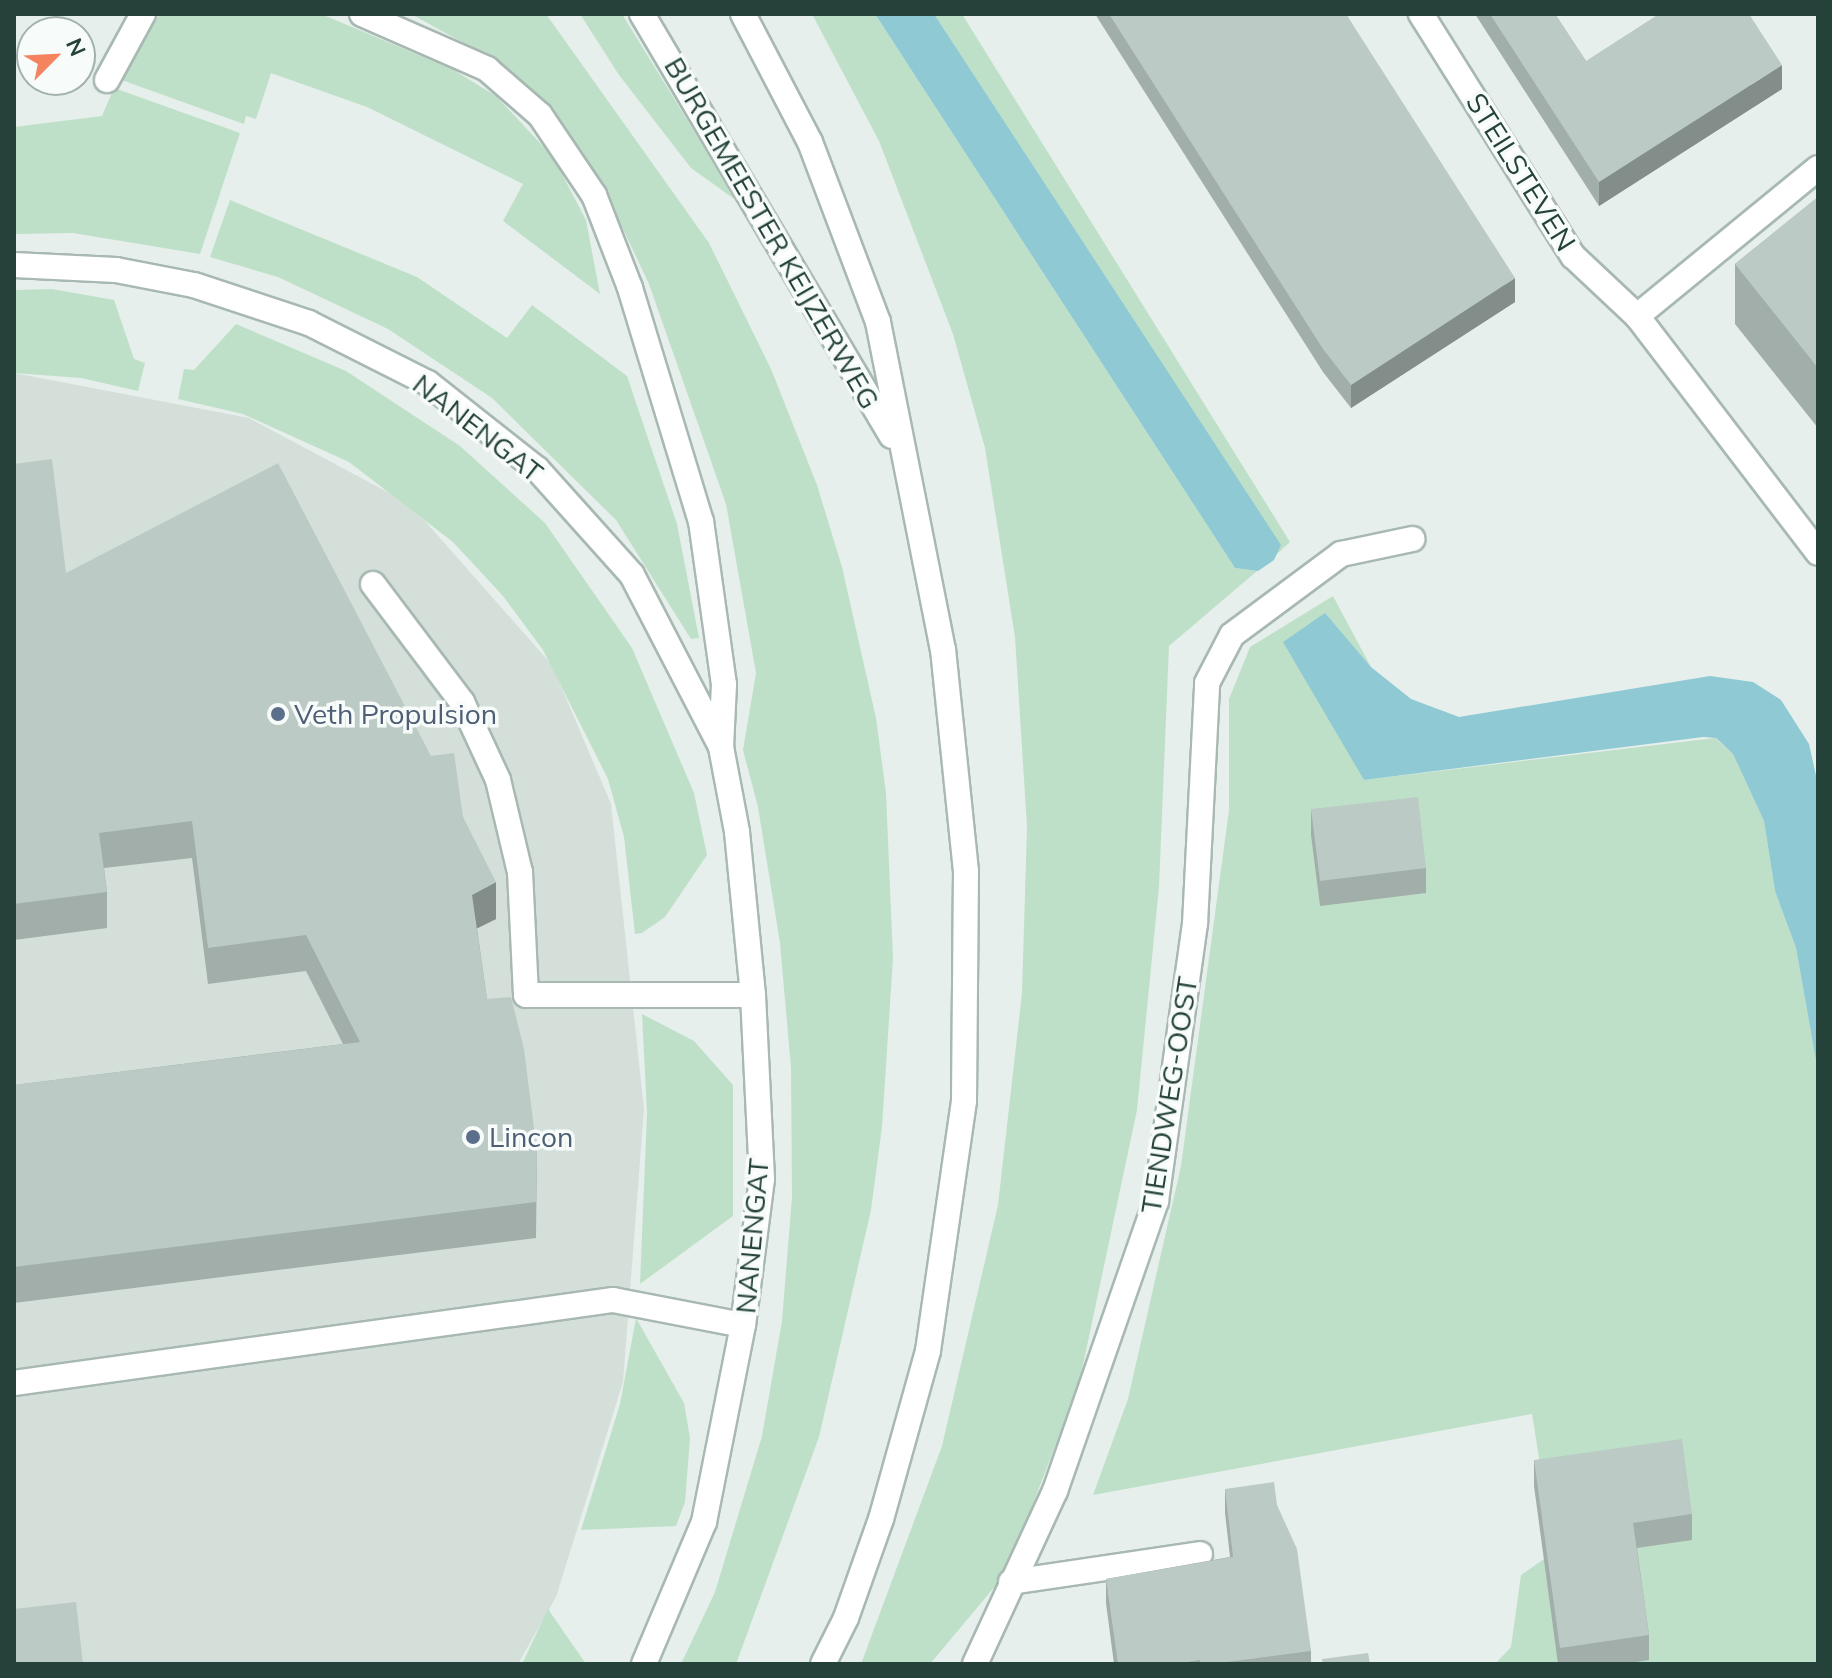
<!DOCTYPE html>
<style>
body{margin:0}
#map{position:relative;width:1832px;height:1678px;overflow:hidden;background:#e6efeb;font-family:Mulish,sans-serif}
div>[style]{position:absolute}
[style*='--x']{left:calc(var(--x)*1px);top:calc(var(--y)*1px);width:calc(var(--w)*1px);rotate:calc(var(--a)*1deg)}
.built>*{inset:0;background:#d4dfda}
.green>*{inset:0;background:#bfe0c8}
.water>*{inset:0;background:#8ec9d4}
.roads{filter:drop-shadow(2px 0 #a8b8b2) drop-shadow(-2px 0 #a8b8b2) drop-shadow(0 2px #a8b8b2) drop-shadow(0 -2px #a8b8b2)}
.lane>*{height:24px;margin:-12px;padding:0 12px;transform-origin:12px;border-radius:12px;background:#fff}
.street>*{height:24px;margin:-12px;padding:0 12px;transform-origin:12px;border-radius:12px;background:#fff}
.secondary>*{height:24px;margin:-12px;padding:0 12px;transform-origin:12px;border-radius:12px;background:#fff}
.wall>*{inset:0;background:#a1aea9}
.shaded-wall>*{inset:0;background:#838d89}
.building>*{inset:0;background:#bbcac4}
.dots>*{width:22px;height:22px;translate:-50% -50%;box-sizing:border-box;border:4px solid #f7fbf9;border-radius:50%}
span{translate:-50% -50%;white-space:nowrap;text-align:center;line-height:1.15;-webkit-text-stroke:7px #f7fbf9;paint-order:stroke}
.street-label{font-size:28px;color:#24423a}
.service-label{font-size:28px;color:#4e5e75}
.left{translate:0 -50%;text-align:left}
.frame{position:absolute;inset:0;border:16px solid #24423a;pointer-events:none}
.north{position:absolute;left:16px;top:16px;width:80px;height:80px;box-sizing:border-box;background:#f7fbf9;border:2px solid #a3b1ad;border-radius:50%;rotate:66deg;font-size:22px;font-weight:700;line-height:32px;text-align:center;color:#24423a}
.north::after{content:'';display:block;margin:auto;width:28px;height:36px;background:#f4845f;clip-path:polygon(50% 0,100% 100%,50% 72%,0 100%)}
</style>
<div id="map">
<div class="built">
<div style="clip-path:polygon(14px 373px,249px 418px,410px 504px,552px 665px,611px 804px,644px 1109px,623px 1382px,556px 1597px,518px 1664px,14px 1664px)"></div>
</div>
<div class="green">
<div style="clip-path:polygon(160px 14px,321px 14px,452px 69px,496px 96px,553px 157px,586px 220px,600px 294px,503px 221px,523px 184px,367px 107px,271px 73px,256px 119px,246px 116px,244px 124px,116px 78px)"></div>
<div style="clip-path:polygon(411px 14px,546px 14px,709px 243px,771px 369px,817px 485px,842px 567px,876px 718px,886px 793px,893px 958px,882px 1127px,871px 1210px,819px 1437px,736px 1664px,681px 1664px,715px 1592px,762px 1436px,782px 1321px,792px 1197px,791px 1068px,780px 943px,758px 807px,743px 750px,756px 673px,726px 504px,649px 284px,605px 191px,551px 108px,491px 58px)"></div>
<div style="clip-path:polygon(580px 14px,622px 14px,737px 201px,691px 168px,619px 75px)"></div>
<div style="clip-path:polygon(812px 14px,875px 14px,1235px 568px,1257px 571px,1169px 646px,1159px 887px,1137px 1110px,1079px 1384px,1013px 1556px,997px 1584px,930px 1664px,861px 1664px,942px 1446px,998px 1205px,1022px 993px,1027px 827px,1015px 637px,985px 448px,953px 334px,879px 141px)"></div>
<div style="clip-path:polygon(934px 14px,962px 14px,1290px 542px,1277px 554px,1280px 545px)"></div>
<div style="clip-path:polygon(114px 88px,240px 133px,200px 254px,73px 233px,14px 234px,14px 127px,102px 116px)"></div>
<div style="clip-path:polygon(230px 200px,417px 277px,507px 338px,532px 305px,627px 376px,677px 524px,699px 638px,691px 639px,616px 520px,492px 398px,388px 329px,278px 277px,210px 257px)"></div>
<div style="clip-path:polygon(52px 289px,114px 300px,134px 359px,145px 363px,138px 391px,81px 378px,14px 373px,14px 290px)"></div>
<div style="clip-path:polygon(236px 324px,346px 371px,460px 446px,545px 523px,632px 648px,694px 793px,707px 855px,665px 917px,642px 933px,635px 934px,624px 837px,608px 779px,543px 650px,503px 596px,453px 542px,349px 462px,243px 414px,178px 399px,184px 369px,194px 370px)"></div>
<div style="clip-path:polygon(1333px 596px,1371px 667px,1325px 614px,1332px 719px,1364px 780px,1715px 738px,1733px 754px,1764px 821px,1775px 891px,1796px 948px,1818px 1072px,1818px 1664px,1495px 1664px,1511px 1647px,1521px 1575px,1554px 1552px,1532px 1414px,1093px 1495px,1128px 1399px,1181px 1166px,1229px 810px,1229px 699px,1250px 647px)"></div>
<div style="clip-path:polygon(642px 1014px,694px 1041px,733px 1085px,733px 1216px,640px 1284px,647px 1113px)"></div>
<div style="clip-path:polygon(636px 1318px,684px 1403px,690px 1438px,685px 1502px,676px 1526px,581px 1530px,620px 1404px)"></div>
<div style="clip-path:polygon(548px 1609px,586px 1664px,522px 1664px)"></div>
</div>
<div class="water">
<div style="clip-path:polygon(875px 14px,934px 14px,1281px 545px,1274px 560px,1258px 571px,1235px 568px)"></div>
<div style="clip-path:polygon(1325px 613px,1371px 667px,1411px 699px,1459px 717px,1710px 676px,1753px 682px,1781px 700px,1809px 744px,1818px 785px,1818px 1072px,1796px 948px,1775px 891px,1764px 821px,1733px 754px,1716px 738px,1703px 737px,1364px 780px,1283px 642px)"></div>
</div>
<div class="roads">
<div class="lane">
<div style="--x:362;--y:14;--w:137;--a:23.7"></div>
<div style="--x:487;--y:69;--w:70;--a:41"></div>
<div style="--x:540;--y:115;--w:97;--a:56"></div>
<div style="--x:594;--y:195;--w:100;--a:68.8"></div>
<div style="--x:630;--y:288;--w:244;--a:73.1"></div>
<div style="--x:701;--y:521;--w:165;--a:82"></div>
<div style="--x:724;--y:684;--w:63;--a:92.7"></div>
<div style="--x:107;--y:80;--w:75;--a:-61.4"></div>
<div style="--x:1341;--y:554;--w:73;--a:-11.9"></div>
<div style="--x:373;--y:584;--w:148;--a:53"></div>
<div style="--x:462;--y:702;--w:86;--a:65.2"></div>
<div style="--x:498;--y:780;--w:95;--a:76.6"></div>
<div style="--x:520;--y:872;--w:123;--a:87.2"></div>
<div style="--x:526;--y:995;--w:227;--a:0"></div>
<div style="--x:14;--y:1383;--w:605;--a:-7.89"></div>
<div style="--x:613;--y:1300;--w:132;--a:10.9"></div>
<div style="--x:1011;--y:1582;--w:191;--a:-8.4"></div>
</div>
<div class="street">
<div style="--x:1421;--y:14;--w:286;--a:57.9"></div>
<div style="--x:1573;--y:256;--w:88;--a:43.2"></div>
<div style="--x:1818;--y:168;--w:234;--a:140.7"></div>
<div style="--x:1637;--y:316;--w:298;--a:52.6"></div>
<div style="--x:14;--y:265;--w:102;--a:2.8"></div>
<div style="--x:116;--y:270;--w:79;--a:10.9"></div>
<div style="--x:194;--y:285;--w:121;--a:18.3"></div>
<div style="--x:309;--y:323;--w:133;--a:26.8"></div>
<div style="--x:428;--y:383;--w:139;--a:38.3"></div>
<div style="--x:537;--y:469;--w:142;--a:48.1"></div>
<div style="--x:632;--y:575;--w:194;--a:62.6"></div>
<div style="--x:721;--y:747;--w:86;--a:79.3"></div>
<div style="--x:737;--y:832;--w:164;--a:84.4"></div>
<div style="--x:753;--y:995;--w:184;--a:87.2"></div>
<div style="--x:762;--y:1179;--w:147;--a:97.4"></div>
<div style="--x:743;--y:1325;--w:201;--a:101.2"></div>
<div style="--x:704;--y:1522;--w:154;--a:112.9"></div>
<div style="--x:975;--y:1664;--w:191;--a:-65.2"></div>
<div style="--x:1055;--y:1491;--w:307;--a:-70.8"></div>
<div style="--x:1156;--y:1201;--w:280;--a:-82"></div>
<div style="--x:1195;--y:924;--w:241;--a:-87.1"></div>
<div style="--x:1207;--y:683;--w:54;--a:-62.5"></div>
<div style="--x:1232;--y:635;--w:136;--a:-36.6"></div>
</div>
<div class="secondary">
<div style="--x:642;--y:14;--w:490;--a:59.4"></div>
<div style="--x:743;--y:14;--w:144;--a:62.4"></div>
<div style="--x:810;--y:142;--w:192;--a:69.3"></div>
<div style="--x:878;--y:322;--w:333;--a:78.8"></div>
<div style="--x:943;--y:649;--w:223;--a:84.1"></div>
<div style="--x:966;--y:871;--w:230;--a:90.5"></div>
<div style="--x:964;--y:1101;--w:253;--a:98.2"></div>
<div style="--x:928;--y:1351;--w:174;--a:105.6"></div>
<div style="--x:881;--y:1519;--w:105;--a:109.5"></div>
<div style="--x:846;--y:1618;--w:51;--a:116.6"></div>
</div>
</div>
<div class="wall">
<div style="clip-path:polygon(1095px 14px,1346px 14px,1515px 302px,1351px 408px,1323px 372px)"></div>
<div style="clip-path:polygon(1475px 14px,1555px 14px,1586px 61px,1782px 89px,1599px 206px)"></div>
<div style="clip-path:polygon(1818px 197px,1818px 428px,1735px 324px,1735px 264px)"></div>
<div style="clip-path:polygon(14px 464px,66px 573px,463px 817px,496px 919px,477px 928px,487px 999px,537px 1152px,536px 1238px,14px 1303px,14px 1085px,343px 1044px,306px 971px,208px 984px,192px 858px,104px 868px,107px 892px,107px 928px,14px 940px)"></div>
<div style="clip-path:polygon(1311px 809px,1426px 868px,1426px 893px,1320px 906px,1311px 835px)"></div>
<div style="clip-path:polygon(1534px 1460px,1692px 1514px,1692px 1540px,1637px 1548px,1649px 1635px,1649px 1660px,1624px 1664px,1558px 1664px,1534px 1486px)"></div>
<div style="clip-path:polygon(1225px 1489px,1277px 1505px,1311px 1651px,1311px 1664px,1114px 1664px,1106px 1603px,1106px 1579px,1230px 1557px,1225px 1513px)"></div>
</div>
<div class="shaded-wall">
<div style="clip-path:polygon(1782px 65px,1782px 89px,1599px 206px,1599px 182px)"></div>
<div style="clip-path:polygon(1515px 278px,1515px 302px,1351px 408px,1351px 385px)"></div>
<div style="clip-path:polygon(496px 882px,496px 919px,472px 931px,472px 895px)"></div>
</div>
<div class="building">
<div style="clip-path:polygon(1109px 14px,1346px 14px,1515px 278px,1351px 385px,1323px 349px)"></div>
<div style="clip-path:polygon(1490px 14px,1555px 14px,1586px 61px,1659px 14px,1749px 14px,1782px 65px,1599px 182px)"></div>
<div style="clip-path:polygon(1818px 197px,1818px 368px,1735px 264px)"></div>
<div style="clip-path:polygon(52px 459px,66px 573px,278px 463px,431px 756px,454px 753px,463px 817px,496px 882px,472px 895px,487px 999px,511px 997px,524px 1049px,537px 1152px,536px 1202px,14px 1267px,14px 1085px,360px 1042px,306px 935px,208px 948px,192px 821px,99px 833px,107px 892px,14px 904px,14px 464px)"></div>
<div style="clip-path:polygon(1418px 797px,1426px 868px,1320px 881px,1311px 809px)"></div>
<div style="clip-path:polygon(1682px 1439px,1692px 1514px,1633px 1523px,1649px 1635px,1560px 1648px,1534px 1460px)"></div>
<div style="clip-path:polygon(1274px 1482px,1277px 1505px,1297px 1549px,1311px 1651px,1212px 1664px,1201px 1664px,1200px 1660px,1175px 1664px,1118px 1664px,1106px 1579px,1233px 1557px,1225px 1489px)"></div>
<div style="clip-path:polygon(76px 1602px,83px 1664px,14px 1664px,14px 1609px)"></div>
<div style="clip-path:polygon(1368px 1653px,1370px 1664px,1323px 1664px,1322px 1659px)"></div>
</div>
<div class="dots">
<div style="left:278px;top:714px;background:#5c6f8a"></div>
<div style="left:473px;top:1137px;background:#5c6f8a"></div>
</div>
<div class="street-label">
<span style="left:1521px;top:172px;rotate:58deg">STEILSTEVEN</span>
<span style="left:772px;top:233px;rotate:60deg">BURGEMEESTER KEIJZERWEG</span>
<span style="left:478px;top:428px;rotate:38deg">NANENGAT</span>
<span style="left:1169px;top:1095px;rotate:-81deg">TIENDWEG-OOST</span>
<span style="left:752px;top:1236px;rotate:-85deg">NANENGAT</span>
</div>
<div class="service-label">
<span class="left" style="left:294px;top:714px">Veth Propulsion</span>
<span class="left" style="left:489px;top:1137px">Lincon</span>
</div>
<div class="frame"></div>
<div class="north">N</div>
</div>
